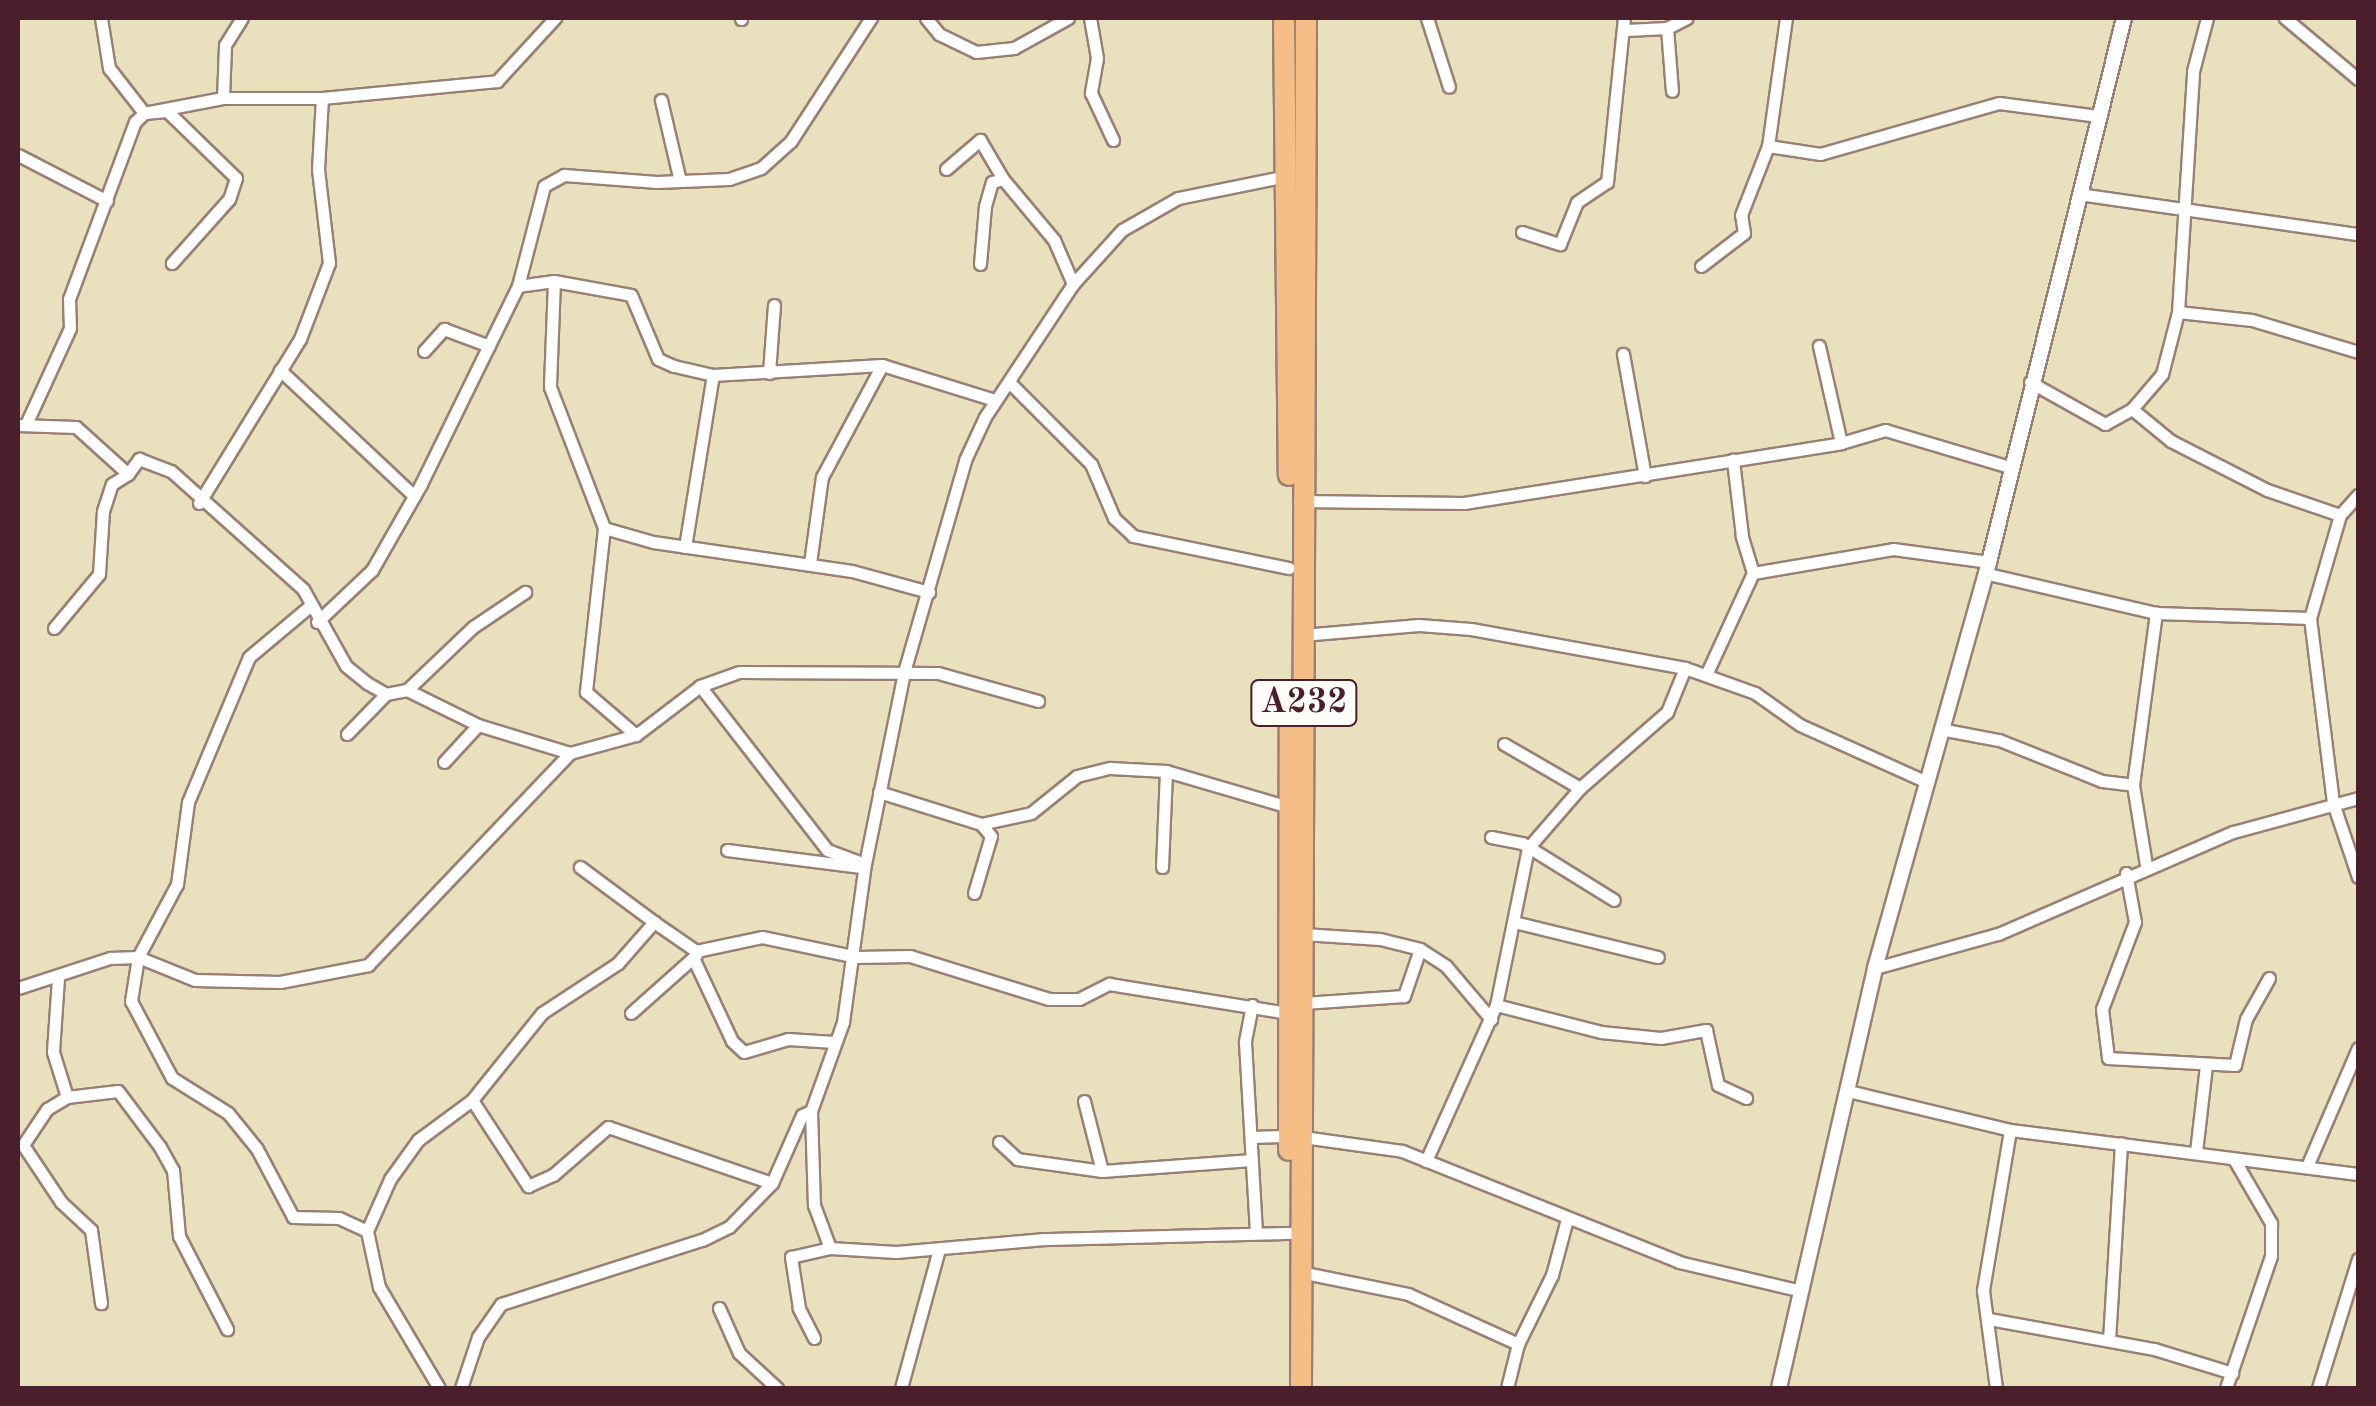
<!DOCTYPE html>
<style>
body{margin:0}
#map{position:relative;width:2376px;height:1406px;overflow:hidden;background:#e9e1be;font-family:"Old Standard TT",serif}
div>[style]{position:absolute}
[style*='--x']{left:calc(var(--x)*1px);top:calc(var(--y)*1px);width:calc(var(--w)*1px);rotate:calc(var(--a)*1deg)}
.roads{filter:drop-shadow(2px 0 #9a8074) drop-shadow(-2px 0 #9a8074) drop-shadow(0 2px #9a8074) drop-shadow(0 -2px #9a8074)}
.minor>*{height:11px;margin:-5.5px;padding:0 5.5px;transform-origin:5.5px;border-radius:5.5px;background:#fff}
.tertiary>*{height:14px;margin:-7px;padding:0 7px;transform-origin:7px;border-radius:7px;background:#fff}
.trunk>*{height:20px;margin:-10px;padding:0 10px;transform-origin:10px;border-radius:10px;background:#f6be87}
span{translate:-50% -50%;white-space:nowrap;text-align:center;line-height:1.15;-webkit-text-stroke:9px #fdfcf7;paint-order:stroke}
.shield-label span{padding:2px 8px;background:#fdfcf7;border:2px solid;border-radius:8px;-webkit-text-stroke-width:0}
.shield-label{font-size:35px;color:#4a1f2b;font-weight:700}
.frame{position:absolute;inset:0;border:20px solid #4a1f2b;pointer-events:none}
</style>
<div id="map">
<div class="roads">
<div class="minor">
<div style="--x:101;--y:18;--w:51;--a:80.9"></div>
<div style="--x:109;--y:68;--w:57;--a:52.1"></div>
<div style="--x:144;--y:113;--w:23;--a:-5"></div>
<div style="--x:167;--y:111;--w:96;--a:44.2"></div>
<div style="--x:236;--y:178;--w:22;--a:108"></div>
<div style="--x:229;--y:199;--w:86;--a:131.7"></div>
<div style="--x:926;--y:18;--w:21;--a:51"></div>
<div style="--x:939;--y:34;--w:41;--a:25.9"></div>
<div style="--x:976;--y:52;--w:38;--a:-6"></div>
<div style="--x:1014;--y:48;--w:62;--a:-29.1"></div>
<div style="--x:1090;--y:18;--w:41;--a:80.1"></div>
<div style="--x:1097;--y:58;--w:36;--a:100"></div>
<div style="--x:1091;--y:93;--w:52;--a:64.9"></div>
<div style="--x:1427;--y:18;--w:72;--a:72.3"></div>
<div style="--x:2285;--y:18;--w:95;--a:39.9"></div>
<div style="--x:741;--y:19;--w:1;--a:-90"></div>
<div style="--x:1667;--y:28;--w:63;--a:85.5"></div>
<div style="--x:1626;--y:30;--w:41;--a:-2.8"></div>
<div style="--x:1667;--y:28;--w:22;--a:-27"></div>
<div style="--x:223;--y:98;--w:53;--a:-87.8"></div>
<div style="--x:225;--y:45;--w:32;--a:-58"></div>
<div style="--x:661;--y:100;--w:83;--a:76.8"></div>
<div style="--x:1768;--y:146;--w:53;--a:8.7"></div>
<div style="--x:1820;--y:154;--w:186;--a:-15.9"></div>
<div style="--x:1999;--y:103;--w:100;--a:7.5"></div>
<div style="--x:18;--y:155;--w:100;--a:27.3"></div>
<div style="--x:946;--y:169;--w:45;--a:-40.5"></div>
<div style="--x:980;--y:140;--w:45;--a:59.5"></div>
<div style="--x:2079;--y:194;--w:282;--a:8.2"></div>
<div style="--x:1522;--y:232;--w:40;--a:18"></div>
<div style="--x:1560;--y:244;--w:45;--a:-68"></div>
<div style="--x:1577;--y:202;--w:36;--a:-34"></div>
<div style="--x:1607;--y:182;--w:165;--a:-84.1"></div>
<div style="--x:980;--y:264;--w:58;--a:-85.1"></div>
<div style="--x:985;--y:206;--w:25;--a:-74"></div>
<div style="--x:992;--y:182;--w:11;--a:-15"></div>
<div style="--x:1003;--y:179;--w:80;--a:50.1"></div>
<div style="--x:1054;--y:240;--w:48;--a:66.6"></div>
<div style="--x:1701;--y:266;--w:54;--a:-37.5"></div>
<div style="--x:1744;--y:233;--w:18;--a:-99"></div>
<div style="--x:1741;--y:215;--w:74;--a:-68.6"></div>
<div style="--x:1768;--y:146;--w:129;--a:-82"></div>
<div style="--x:554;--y:281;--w:106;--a:92.2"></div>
<div style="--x:550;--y:387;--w:151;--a:69"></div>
<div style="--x:604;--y:528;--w:165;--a:96.3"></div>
<div style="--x:586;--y:692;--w:66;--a:40.7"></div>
<div style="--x:518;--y:286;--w:36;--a:-8"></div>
<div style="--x:554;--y:281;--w:78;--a:10.3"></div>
<div style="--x:631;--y:295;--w:69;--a:67.1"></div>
<div style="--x:658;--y:359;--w:17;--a:24"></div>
<div style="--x:674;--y:366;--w:40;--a:13"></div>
<div style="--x:713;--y:375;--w:169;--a:-3.4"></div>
<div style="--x:882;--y:365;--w:118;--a:17.2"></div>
<div style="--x:2178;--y:312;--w:74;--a:6.2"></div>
<div style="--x:2252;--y:320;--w:111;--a:16.8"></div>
<div style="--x:1819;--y:346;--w:99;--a:77.2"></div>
<div style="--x:424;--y:351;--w:30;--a:-48"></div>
<div style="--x:444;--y:329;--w:48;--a:20.7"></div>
<div style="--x:1623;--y:354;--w:124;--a:79.8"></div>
<div style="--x:280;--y:370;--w:184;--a:43.2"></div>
<div style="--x:769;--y:373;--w:68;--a:-85.8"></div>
<div style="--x:2030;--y:382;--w:86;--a:29.2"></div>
<div style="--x:2105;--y:424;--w:31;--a:-29"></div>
<div style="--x:2132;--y:409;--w:46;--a:-49.4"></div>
<div style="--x:2162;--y:374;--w:64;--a:-75.5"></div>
<div style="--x:2178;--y:312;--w:241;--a:-86.4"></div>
<div style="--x:2193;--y:71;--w:55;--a:-75.2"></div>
<div style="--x:1010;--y:383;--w:115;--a:45"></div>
<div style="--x:1091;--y:464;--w:59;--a:66.9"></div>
<div style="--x:1114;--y:518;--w:26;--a:43"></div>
<div style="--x:1133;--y:536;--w:159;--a:11.6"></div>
<div style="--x:2132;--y:409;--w:50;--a:39.4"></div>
<div style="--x:2171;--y:441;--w:108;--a:27"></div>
<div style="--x:2267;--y:490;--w:77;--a:18.9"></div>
<div style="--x:27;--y:422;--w:103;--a:-65.4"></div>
<div style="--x:70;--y:328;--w:29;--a:-92"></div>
<div style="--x:69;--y:299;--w:189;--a:-69.6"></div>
<div style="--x:135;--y:122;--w:13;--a:-45"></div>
<div style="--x:144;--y:113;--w:80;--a:-10.8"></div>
<div style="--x:223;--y:98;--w:99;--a:0"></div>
<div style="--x:322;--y:98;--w:176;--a:-5.5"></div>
<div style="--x:497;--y:81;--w:86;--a:-47.4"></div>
<div style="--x:18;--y:425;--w:58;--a:2"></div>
<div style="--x:76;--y:427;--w:70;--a:42.1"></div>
<div style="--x:128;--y:474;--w:19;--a:-54"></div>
<div style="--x:139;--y:459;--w:34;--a:21"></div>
<div style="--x:171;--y:471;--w:177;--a:41.8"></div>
<div style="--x:303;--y:589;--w:88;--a:60.8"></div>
<div style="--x:346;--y:666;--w:27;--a:39"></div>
<div style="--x:367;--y:683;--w:22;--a:30"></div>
<div style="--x:386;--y:694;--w:21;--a:-11"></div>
<div style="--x:407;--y:690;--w:79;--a:26.2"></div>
<div style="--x:478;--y:725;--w:96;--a:16.9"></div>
<div style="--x:2358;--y:495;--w:27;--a:132"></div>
<div style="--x:2340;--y:515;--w:107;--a:106.2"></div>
<div style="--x:2310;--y:618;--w:186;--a:82.9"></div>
<div style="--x:2333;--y:803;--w:78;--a:71.3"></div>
<div style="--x:1299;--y:501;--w:165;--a:0.7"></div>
<div style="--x:1464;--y:503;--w:382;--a:-9"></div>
<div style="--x:1841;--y:443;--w:46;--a:-16.5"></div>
<div style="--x:1885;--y:430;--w:129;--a:16.6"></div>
<div style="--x:199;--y:503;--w:193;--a:-58.4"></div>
<div style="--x:300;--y:339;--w:81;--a:-69.1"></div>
<div style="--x:329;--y:263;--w:95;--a:-96.7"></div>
<div style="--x:318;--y:169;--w:71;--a:-86.8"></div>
<div style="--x:604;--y:528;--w:51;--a:15.9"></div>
<div style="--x:653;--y:542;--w:201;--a:8.3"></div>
<div style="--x:852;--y:571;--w:80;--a:15.3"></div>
<div style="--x:685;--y:547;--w:174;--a:-80.8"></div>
<div style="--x:810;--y:563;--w:87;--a:-82.1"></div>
<div style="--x:822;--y:477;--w:127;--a:-61.8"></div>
<div style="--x:1753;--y:573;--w:142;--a:-9.7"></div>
<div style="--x:1893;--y:549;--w:97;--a:7.7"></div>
<div style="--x:1984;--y:573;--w:177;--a:13.1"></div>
<div style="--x:2156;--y:613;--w:154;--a:1.9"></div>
<div style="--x:311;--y:605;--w:81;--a:140"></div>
<div style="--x:249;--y:657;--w:157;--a:112.8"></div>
<div style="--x:188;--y:802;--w:83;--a:97.6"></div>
<div style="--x:177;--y:884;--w:83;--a:118.1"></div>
<div style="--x:138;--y:957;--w:45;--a:99"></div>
<div style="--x:131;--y:1001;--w:87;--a:62"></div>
<div style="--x:172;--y:1078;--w:66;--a:32"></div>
<div style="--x:228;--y:1113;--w:46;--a:51.1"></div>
<div style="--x:257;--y:1149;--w:77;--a:62.1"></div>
<div style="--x:293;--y:1217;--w:46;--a:1.2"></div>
<div style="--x:339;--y:1218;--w:31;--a:25"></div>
<div style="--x:317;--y:622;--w:76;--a:-43.4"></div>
<div style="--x:372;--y:570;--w:99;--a:-60.3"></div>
<div style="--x:421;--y:484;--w:220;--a:-63.9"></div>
<div style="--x:518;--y:286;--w:103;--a:-75.4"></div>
<div style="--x:544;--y:186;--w:23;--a:-29"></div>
<div style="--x:564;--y:175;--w:93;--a:4.3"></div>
<div style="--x:657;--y:182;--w:72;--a:-2.4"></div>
<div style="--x:729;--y:179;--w:34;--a:-19"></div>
<div style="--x:761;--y:168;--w:40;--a:-42"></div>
<div style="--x:791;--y:141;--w:147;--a:-57"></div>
<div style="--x:54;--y:628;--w:70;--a:-50.2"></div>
<div style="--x:99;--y:574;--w:63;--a:-86.4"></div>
<div style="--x:103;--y:511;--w:28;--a:-72"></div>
<div style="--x:112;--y:484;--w:19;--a:-32"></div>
<div style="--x:1302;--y:635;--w:117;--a:-4.9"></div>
<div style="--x:1419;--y:625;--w:52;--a:4.4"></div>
<div style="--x:1471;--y:629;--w:218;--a:10.3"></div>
<div style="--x:1685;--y:668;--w:48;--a:112.2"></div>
<div style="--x:1667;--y:712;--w:116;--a:138.9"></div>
<div style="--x:1580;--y:788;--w:79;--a:130.9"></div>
<div style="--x:1528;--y:848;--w:160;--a:101.5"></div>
<div style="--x:1496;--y:1005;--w:171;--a:114.2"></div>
<div style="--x:1685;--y:668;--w:74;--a:19.7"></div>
<div style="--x:1755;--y:693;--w:55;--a:35.4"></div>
<div style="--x:1800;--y:725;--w:139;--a:24.2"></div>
<div style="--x:1706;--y:675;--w:112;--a:-65.3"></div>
<div style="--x:1753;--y:573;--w:39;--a:-107"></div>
<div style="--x:1742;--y:536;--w:77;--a:-96.8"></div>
<div style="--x:700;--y:686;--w:207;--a:52.2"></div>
<div style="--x:827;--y:850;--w:40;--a:20.2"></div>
<div style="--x:407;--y:690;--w:91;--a:-43.7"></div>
<div style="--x:473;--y:627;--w:63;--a:-33.9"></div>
<div style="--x:1940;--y:729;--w:60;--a:10.6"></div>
<div style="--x:1999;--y:740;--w:111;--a:21.7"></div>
<div style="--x:2102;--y:781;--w:31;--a:7"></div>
<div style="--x:347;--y:734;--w:56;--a:-45.7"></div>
<div style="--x:1504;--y:744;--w:88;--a:30.1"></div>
<div style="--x:444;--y:762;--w:50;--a:-47.4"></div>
<div style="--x:879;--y:792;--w:107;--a:17.4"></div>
<div style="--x:981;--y:824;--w:51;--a:-12.4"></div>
<div style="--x:1031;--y:813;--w:59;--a:-38.8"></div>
<div style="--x:1077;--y:776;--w:34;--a:-14"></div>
<div style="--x:1110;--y:768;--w:56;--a:3.1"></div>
<div style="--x:1166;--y:771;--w:128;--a:16.3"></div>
<div style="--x:1491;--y:837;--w:32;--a:11"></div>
<div style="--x:1522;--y:843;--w:108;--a:31.8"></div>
<div style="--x:727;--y:850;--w:133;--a:7.3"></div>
<div style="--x:2146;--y:865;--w:81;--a:-99.2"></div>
<div style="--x:2133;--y:785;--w:174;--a:-82.4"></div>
<div style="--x:580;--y:867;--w:92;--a:36.6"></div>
<div style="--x:1162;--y:867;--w:96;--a:-87.6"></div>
<div style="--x:2126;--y:873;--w:50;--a:79.6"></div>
<div style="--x:2135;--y:922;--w:93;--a:110.8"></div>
<div style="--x:2102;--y:1009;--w:49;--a:83"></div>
<div style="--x:2108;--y:1058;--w:127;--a:3.2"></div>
<div style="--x:2235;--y:1065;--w:47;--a:-76.6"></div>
<div style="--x:2246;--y:1019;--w:47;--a:-60.7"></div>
<div style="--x:974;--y:893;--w:59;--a:-73.4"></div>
<div style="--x:991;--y:836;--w:16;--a:-130"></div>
<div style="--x:1514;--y:922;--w:148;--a:13.7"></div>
<div style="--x:1303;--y:934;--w:77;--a:3.7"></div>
<div style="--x:1380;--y:939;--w:41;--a:14"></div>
<div style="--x:1420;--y:949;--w:50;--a:108.8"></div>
<div style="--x:1404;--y:996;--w:101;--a:176"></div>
<div style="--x:1420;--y:949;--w:31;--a:33"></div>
<div style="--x:1446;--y:966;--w:70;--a:49.7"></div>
<div style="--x:695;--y:962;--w:87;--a:64.9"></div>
<div style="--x:732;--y:1041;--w:16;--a:43"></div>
<div style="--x:744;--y:1052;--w:46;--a:-16.5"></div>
<div style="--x:788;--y:1039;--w:46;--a:3.7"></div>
<div style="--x:1875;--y:968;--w:128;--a:-15.5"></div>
<div style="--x:1998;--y:934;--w:256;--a:-23.5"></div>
<div style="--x:2233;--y:832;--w:130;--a:-15.2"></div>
<div style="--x:58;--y:978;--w:74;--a:93.9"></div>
<div style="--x:53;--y:1052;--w:47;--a:72.7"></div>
<div style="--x:67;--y:1097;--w:51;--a:-6.7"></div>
<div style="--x:118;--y:1091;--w:70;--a:53.1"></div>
<div style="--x:160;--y:1147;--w:26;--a:61"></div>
<div style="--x:173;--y:1170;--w:66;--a:84.8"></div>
<div style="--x:179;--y:1236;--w:105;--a:62.7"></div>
<div style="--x:18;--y:988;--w:97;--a:-18.1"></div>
<div style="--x:110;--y:958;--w:28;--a:-2"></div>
<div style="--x:138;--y:957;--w:61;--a:22"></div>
<div style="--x:195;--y:980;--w:85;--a:1.3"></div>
<div style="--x:280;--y:982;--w:90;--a:-10.9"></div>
<div style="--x:368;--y:965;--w:293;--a:-46.4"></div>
<div style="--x:570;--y:753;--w:68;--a:-15.3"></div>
<div style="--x:636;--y:735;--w:81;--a:-37.4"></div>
<div style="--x:700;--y:686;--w:41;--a:-19.7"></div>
<div style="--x:739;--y:672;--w:199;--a:0.3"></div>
<div style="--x:938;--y:673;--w:104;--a:15.6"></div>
<div style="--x:1252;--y:1005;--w:38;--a:101"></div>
<div style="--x:1245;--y:1042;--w:189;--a:86.7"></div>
<div style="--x:1496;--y:1005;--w:108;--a:14.4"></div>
<div style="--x:1601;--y:1032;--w:60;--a:5.7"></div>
<div style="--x:1661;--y:1038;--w:46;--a:-10.1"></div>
<div style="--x:1706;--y:1030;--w:56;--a:77.7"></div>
<div style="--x:1718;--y:1085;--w:31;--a:25"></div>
<div style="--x:631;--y:1013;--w:87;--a:-41.7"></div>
<div style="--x:1848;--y:1091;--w:167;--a:13.5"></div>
<div style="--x:2010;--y:1130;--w:351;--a:7.2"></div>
<div style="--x:67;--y:1097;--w:23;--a:149"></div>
<div style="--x:47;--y:1109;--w:43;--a:123.7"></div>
<div style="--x:23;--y:1145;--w:69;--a:56.3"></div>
<div style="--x:61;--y:1202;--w:41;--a:43"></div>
<div style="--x:91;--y:1230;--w:74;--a:82.2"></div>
<div style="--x:472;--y:1100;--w:103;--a:56.9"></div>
<div style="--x:528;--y:1186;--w:27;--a:-24"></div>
<div style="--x:553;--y:1175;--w:73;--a:-41.1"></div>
<div style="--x:608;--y:1127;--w:173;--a:18.9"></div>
<div style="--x:1084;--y:1101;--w:72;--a:75.6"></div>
<div style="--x:811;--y:1111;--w:94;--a:88.2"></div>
<div style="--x:814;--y:1205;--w:46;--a:69.6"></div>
<div style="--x:830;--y:1248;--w:66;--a:3.5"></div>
<div style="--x:896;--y:1252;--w:149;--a:-5"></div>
<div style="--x:1044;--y:1239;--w:246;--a:-1.4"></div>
<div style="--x:1252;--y:1137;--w:37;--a:-2"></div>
<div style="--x:1303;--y:1137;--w:100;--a:8"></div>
<div style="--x:1402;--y:1151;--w:298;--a:21.8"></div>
<div style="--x:1679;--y:1262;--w:126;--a:13.3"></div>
<div style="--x:999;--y:1142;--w:25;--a:43"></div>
<div style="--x:1017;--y:1159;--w:86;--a:8"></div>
<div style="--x:1102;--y:1171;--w:150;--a:-4.2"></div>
<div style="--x:2196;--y:1152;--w:88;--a:-83.4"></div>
<div style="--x:2308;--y:1164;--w:126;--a:-66.7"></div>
<div style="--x:1300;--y:1272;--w:110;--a:11.5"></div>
<div style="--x:1408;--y:1294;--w:121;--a:24.4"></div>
<div style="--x:1518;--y:1344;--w:77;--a:-63.8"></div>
<div style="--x:1552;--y:1275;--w:58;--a:-75"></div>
<div style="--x:719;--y:1308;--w:49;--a:66"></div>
<div style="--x:739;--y:1353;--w:52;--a:42.6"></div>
<div style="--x:1989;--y:1319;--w:168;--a:10.3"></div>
<div style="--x:2154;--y:1349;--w:82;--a:17.1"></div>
<div style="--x:814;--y:1338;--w:34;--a:-117"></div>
<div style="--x:799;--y:1308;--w:52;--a:-98.9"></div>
<div style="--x:791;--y:1257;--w:40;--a:-13"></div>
<div style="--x:2109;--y:1340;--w:197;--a:-86.5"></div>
<div style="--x:439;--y:1388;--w:117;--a:-120.7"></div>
<div style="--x:379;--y:1287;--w:57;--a:-102.1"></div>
<div style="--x:367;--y:1231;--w:57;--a:-66.1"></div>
<div style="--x:390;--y:1179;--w:48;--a:-54.3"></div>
<div style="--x:418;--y:1140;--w:67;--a:-36.5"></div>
<div style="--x:472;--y:1100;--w:112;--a:-51.2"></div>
<div style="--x:542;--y:1013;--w:91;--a:-33.3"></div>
<div style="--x:618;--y:963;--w:55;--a:-48.7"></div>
<div style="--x:654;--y:922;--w:51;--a:34.6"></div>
<div style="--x:696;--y:951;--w:67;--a:-12"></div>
<div style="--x:762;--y:937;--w:97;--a:11.9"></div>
<div style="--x:857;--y:957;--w:53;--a:-1.1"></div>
<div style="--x:910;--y:956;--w:145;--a:17.2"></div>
<div style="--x:1049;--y:999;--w:30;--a:0"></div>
<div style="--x:1079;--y:999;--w:34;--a:-27"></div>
<div style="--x:1109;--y:984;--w:182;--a:9.2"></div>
<div style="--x:461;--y:1388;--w:54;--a:-71.6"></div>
<div style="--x:478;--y:1337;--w:40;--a:-55.1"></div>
<div style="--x:501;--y:1304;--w:211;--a:-17.7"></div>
<div style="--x:702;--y:1240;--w:30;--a:-26"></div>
<div style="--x:729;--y:1227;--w:62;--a:-45.7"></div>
<div style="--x:772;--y:1183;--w:74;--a:-66.2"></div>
<div style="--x:802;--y:1115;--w:10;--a:-24"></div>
<div style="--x:811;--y:1111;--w:95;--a:-70.2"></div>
<div style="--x:843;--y:1022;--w:160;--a:-82.1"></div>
<div style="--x:865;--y:864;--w:196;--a:-78.5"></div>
<div style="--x:904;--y:672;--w:221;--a:-73.9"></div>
<div style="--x:965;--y:460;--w:47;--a:-65.1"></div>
<div style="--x:985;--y:417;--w:159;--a:-56.5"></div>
<div style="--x:1073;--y:284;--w:73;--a:-47.8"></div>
<div style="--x:1122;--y:230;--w:64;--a:-29.7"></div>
<div style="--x:1178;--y:198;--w:111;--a:-11.4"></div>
<div style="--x:901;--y:1388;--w:144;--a:-74.7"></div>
<div style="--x:1507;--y:1388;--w:45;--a:-76"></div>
<div style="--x:1996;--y:1388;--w:99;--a:-97.6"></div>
<div style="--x:1983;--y:1290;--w:162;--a:-80.4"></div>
<div style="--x:2226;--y:1388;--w:139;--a:-71.2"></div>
<div style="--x:2271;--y:1256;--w:33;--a:-90"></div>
<div style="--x:2271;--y:1223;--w:72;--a:-120.1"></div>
<div style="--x:2318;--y:1388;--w:135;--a:-72.8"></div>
</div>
<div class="tertiary">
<div style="--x:1779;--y:1388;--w:431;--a:-77.1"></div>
<div style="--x:1875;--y:968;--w:422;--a:-74.3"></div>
<div style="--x:1989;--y:562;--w:561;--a:-76.06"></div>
</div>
<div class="trunk">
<div style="--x:1284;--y:18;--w:457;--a:89.4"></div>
<div style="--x:1289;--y:1150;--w:451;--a:-89.9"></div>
<div style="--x:1301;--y:1388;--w:1370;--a:-89.79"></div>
</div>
</div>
<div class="shield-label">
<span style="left:1304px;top:703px">A232</span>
</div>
<div class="frame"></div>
</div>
